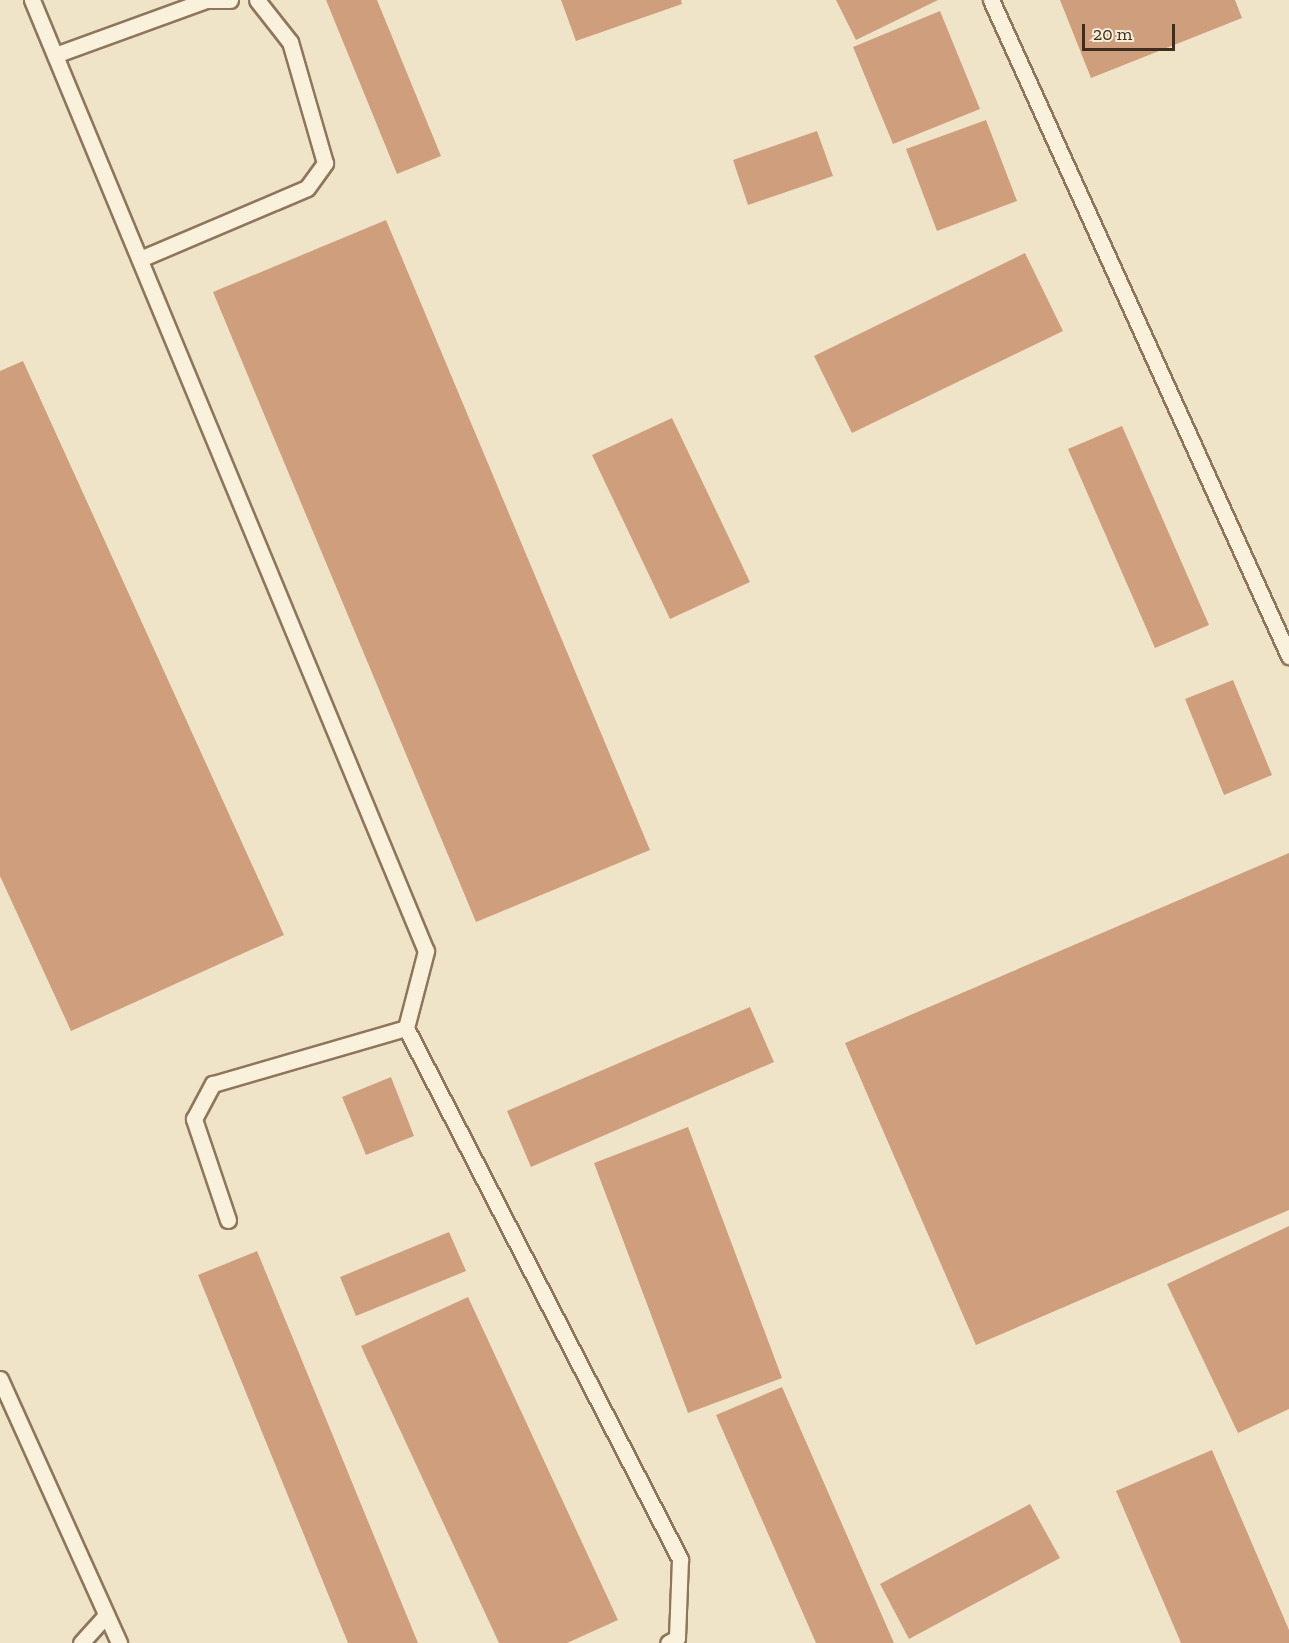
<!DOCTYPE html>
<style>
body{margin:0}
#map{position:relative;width:1289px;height:1643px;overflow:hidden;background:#f0e4c8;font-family:"Zilla Slab",serif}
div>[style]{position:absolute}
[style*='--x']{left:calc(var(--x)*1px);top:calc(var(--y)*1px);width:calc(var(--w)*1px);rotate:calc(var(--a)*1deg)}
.building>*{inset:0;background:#cf9f7d}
.roads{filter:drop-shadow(2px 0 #8d765c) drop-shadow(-2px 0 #8d765c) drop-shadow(0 2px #8d765c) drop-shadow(0 -2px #8d765c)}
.lane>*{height:15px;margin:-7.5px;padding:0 7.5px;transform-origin:7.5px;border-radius:7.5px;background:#faf1dc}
span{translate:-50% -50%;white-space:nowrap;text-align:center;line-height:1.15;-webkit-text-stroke:6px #f7eed8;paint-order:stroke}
.scale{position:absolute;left:1082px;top:24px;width:93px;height:27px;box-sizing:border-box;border:3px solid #3d2e20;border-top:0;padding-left:8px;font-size:18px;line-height:21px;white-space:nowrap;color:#3d2e20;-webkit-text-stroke:4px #f7eed8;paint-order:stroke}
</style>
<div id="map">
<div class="building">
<div style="clip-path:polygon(326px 0,377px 0,441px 156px,397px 174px)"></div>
<div style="clip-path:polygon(561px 0,681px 0,682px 4px,576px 41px)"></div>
<div style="clip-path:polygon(836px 0,938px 0,856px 40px)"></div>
<div style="clip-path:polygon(1060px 0,1235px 0,1242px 18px,1091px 78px)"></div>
<div style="clip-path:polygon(940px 11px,980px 109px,893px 144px,853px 47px)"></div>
<div style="clip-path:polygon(986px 120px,1017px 201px,937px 231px,906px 149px)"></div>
<div style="clip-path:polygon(817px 131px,833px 176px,748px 205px,733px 160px)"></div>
<div style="clip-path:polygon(386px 220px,650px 850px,476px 922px,213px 292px)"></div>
<div style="clip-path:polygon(1025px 253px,1063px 331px,852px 433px,814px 356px)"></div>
<div style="clip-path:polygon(23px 361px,284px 935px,71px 1031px,0 876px,0 371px)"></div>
<div style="clip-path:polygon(672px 418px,750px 582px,670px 619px,592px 455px)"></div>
<div style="clip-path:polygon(1122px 426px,1209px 625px,1155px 648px,1068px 449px)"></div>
<div style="clip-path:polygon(1233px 680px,1272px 775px,1224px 795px,1185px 699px)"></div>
<div style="clip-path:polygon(1289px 853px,1289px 1210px,976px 1345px,845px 1043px)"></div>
<div style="clip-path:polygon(750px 1007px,774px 1062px,531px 1167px,507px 1111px)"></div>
<div style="clip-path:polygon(391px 1077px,414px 1136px,366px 1155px,342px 1097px)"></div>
<div style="clip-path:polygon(688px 1127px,782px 1378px,688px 1413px,594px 1163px)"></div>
<div style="clip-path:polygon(1289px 1226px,1289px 1409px,1238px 1433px,1167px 1284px)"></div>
<div style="clip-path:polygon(449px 1232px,466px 1271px,356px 1316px,340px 1277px)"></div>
<div style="clip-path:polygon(257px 1251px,418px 1643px,348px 1643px,198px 1275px)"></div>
<div style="clip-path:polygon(468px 1297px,618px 1620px,567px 1643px,499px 1643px,361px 1346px)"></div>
<div style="clip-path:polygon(782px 1387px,894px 1643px,816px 1643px,716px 1415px)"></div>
<div style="clip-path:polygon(1212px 1450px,1289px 1630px,1289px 1643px,1181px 1643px,1116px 1491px)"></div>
<div style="clip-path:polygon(1030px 1504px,1060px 1558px,909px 1639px,880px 1584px)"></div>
</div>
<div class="roads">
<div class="lane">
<div style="--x:32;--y:0;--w:1029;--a:67.5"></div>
<div style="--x:426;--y:951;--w:80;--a:104.6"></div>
<div style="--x:406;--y:1028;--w:598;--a:62.71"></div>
<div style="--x:680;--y:1559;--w:79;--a:92.2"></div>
<div style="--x:677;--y:1638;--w:10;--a:151"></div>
<div style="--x:991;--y:0;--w:721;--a:65.57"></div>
<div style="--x:55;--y:55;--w:161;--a:-20"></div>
<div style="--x:206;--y:0;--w:24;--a:0"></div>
<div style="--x:140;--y:259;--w:181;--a:-23"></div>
<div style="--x:307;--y:188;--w:31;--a:-54"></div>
<div style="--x:325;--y:163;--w:126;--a:-106.1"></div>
<div style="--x:290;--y:42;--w:53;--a:-128.2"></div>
<div style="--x:228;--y:1220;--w:107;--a:-108.6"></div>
<div style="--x:194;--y:1119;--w:40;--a:-62"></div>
<div style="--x:213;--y:1084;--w:201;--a:-16.2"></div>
<div style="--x:0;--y:1379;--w:290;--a:65.7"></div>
<div style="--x:81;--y:1643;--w:36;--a:-48"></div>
</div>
</div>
<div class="scale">20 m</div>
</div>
